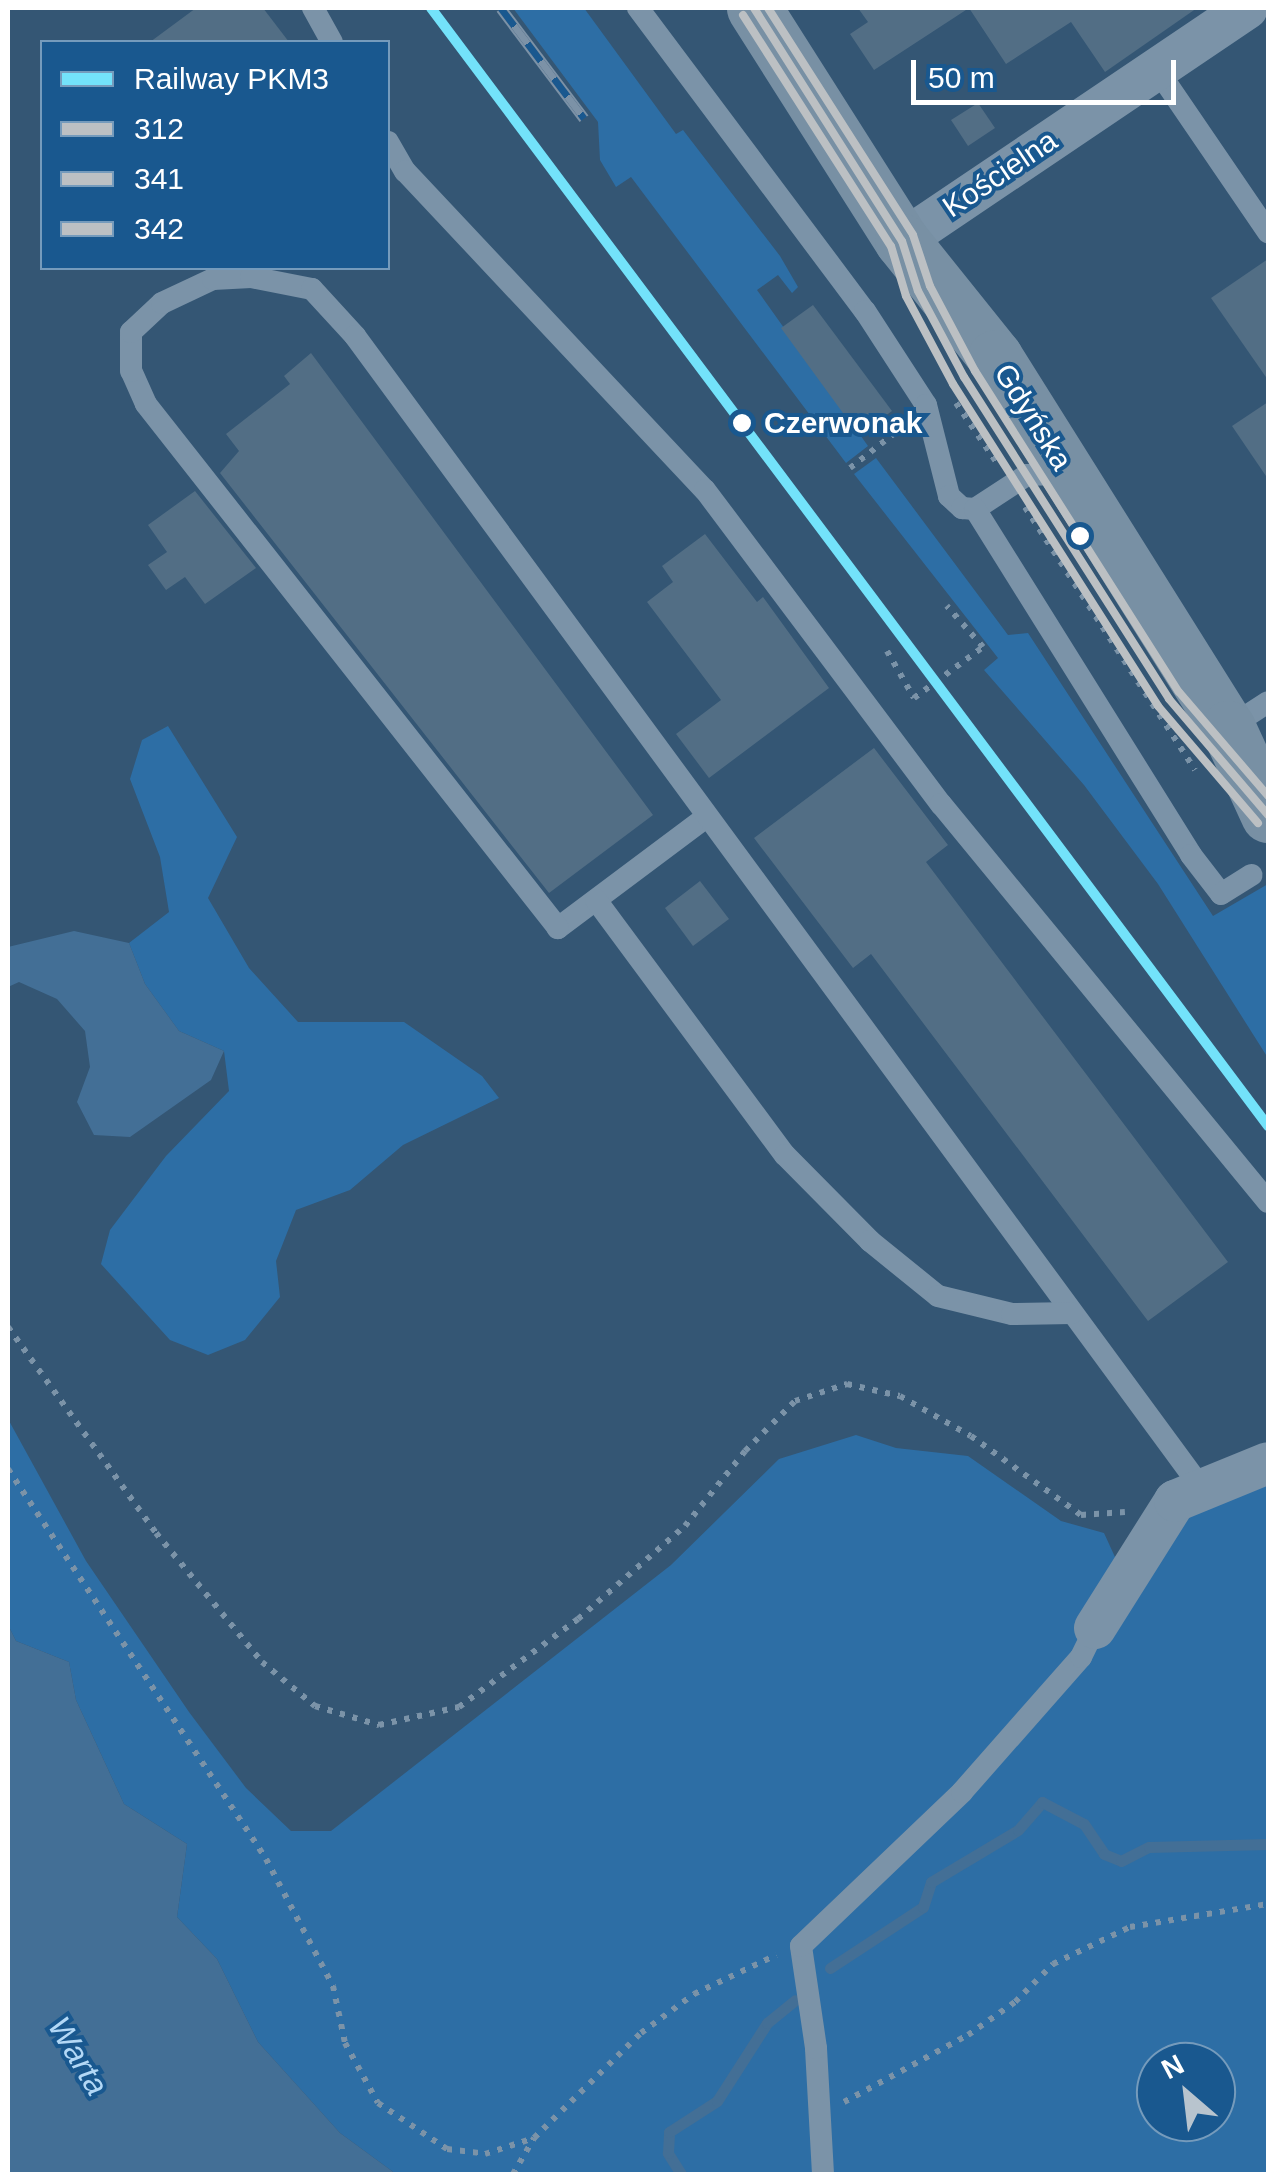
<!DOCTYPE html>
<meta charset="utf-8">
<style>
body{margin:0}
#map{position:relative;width:1276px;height:2182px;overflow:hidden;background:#345674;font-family:Arial,sans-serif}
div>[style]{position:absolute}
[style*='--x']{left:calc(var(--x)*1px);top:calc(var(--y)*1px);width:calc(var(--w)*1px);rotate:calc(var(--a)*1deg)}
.green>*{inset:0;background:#2d6ea5}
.water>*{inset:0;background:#436f96}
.stream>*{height:11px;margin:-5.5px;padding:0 5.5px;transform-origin:5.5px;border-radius:5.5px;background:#436f96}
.building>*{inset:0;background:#526e85}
.path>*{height:6px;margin-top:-3px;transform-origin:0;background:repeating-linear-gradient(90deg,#7b93a8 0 5px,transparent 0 13px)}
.lane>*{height:22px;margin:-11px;padding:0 11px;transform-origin:11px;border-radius:11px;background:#7b93a8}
.street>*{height:42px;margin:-21px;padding:0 21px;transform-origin:21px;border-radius:21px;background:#7b93a8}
.secondary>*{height:55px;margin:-27.5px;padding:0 27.5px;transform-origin:27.5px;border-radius:27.5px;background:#7890a4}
.rail>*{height:11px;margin-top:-5.5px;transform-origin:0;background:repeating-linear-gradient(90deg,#19588f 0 22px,#7c92a7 0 44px);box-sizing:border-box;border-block:2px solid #7c92a7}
.bus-1>*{height:8px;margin:-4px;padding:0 4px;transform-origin:4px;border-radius:4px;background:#bcc0c3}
.bus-2>*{height:8px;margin:-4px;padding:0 4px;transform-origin:4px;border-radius:4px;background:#bcc0c3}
.bus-3>*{height:8px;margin:-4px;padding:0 4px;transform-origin:4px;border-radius:4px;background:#bcc0c3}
.rail-1>*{height:10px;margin:-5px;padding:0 5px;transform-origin:5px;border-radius:5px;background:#73e2fa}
.dots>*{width:28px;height:28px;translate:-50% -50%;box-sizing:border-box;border:5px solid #19588f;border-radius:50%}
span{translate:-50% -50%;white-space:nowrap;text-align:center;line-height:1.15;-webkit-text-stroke:8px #19588f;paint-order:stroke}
.street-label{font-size:30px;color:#fff}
.stop-label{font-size:30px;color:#fff;font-weight:700}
.left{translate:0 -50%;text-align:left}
.water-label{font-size:32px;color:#b3d8f6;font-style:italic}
.frame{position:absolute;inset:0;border:10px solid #fff;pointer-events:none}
.legend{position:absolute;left:40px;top:40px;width:350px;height:230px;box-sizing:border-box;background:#19588f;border:2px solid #759bbc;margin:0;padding:12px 18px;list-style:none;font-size:30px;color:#fff}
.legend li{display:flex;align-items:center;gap:20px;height:50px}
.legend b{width:50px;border:2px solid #759bbc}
.north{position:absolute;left:1136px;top:2042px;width:100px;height:100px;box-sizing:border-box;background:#19588f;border:2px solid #759bbc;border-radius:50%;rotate:332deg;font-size:28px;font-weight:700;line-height:40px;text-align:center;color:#fff}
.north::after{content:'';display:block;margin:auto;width:35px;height:45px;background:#b8c4ce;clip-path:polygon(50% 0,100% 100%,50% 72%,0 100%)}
.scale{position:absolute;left:911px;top:60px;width:265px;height:45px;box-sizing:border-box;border:5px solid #fff;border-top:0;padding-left:12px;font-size:30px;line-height:35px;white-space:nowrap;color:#fff;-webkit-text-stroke:8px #19588f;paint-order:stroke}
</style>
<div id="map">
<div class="green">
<div style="clip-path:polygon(513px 8px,584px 8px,676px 134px,683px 130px,780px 256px,798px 287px,792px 293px,778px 275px,757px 290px,868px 446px,846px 463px,631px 177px,616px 187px,600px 160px,598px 122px)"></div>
<div style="clip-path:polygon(876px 458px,1008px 635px,1028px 633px,1213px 916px,1268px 884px,1268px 1058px,1158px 884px,1084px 785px,984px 670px,998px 658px,854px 474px)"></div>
<div style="clip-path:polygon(168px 726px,237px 837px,208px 898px,249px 968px,298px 1022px,404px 1022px,482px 1076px,499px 1098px,403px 1145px,350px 1190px,296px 1210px,276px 1261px,280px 1297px,245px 1340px,208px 1355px,170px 1340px,101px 1264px,110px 1230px,166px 1156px,229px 1091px,224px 1051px,179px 1031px,145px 984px,129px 943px,169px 912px,160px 857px,130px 779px,142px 740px)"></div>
<div style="clip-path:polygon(evenodd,8px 1419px,86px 1561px,189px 1712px,246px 1788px,291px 1831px,331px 1831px,671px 1565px,779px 1459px,856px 1435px,896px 1448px,968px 1456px,1061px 1521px,1104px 1533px,1115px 1557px,1164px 1539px,1202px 1507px,1268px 1483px,1268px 2174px,396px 2174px,340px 2133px,258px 2042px,217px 1959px,177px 1917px,187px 1844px,124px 1804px,76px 1700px,69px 1662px,16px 1641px,8px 1625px,8px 1419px,1156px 2062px,1216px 2062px,1216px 2122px,1156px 2122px,1156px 2062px)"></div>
</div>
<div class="water">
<div style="clip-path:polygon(74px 931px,129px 943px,145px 984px,179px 1031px,224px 1051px,211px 1080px,130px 1137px,94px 1135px,77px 1102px,90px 1067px,85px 1031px,57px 999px,19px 982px,8px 987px,8px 947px)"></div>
<div style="clip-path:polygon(8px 1625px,16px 1641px,69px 1662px,76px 1700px,124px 1804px,187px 1844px,177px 1917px,217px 1959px,258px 2042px,340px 2133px,396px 2174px,8px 2174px)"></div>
</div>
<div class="stream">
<div style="--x:830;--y:1968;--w:111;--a:-33.3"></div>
<div style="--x:923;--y:1907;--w:26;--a:-72"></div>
<div style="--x:931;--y:1882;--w:101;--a:-30.9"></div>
<div style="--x:1018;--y:1830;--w:37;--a:-49"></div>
<div style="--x:1042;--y:1802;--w:47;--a:27.6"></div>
<div style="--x:1084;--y:1824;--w:36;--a:56"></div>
<div style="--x:1104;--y:1854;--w:18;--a:22"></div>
<div style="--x:1121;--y:1861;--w:31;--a:-27"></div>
<div style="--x:1149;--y:1847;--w:119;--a:-1.4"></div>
<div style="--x:681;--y:2174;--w:25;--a:-122"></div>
<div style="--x:668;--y:2153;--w:21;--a:-87"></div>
<div style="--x:669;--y:2132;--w:57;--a:-32.9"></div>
<div style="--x:717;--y:2101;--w:93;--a:-57.3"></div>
<div style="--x:767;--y:2023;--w:36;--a:-39"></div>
</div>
<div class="building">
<div style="clip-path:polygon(196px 8px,263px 8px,289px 42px,150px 42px)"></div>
<div style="clip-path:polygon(858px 8px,1197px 8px,1105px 72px,1071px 22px,1006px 64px,969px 8px,874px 70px,850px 34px,868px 22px)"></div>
<div style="clip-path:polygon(978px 103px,995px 128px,968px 146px,951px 120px)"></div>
<div style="clip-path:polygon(1268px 259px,1268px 380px,1211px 298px)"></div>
<div style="clip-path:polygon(813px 305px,892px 411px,859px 435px,781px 328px)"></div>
<div style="clip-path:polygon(311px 353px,653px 815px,549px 893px,220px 473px,239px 451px,226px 434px,290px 384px,284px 376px)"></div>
<div style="clip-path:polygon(1268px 402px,1268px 479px,1232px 426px)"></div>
<div style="clip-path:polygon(195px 491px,256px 568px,205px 604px,185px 577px,166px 590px,148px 565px,167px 552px,148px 525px)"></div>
<div style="clip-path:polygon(705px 534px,757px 602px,763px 597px,829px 688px,709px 778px,676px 734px,721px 700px,647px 602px,673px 582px,662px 566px)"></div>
<div style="clip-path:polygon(874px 748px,948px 845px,926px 862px,1228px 1262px,1148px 1321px,871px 954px,853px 968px,754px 838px)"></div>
<div style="clip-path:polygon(700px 881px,729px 919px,693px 946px,665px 908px)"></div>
</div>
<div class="path">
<div style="--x:956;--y:403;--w:73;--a:55.7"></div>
<div style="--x:850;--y:468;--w:68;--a:-37.9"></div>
<div style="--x:1025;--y:507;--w:313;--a:57.1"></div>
<div style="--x:887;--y:651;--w:54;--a:60.1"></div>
<div style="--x:914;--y:698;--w:86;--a:-36.5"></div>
<div style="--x:983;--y:647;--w:55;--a:-131.3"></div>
<div style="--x:8;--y:1327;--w:254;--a:54.3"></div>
<div style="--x:156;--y:1533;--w:167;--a:50.6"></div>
<div style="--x:262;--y:1662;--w:69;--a:39.7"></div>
<div style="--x:315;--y:1706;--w:67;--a:16.5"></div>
<div style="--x:379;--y:1725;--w:82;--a:-12.7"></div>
<div style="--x:459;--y:1707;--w:148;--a:-36.5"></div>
<div style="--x:578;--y:1619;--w:142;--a:-41"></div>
<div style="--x:685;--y:1526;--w:96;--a:-51.3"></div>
<div style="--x:745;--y:1451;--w:71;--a:-45"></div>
<div style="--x:795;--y:1401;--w:55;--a:-18.1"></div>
<div style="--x:847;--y:1384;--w:54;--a:12.8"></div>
<div style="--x:900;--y:1396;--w:81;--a:29.4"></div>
<div style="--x:971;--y:1436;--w:135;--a:35.7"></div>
<div style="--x:1081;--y:1515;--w:44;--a:-3.9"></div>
<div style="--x:8;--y:1469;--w:468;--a:56.5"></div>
<div style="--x:266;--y:1859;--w:144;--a:62.2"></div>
<div style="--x:333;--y:1986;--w:58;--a:78.1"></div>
<div style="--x:345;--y:2043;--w:68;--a:61.2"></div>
<div style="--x:378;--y:2103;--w:83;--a:33.7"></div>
<div style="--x:447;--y:2149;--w:38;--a:7"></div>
<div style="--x:485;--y:2154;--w:52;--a:-18.1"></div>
<div style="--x:844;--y:2102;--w:141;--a:-28.4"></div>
<div style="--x:968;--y:2035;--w:57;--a:-35.1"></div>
<div style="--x:1015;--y:2002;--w:54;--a:-45"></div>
<div style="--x:1053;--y:1964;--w:85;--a:-25.7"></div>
<div style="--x:1130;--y:1927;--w:140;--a:-9.5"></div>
<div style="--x:513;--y:2174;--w:42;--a:-59.7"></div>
<div style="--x:534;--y:2138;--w:150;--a:-44.5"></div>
<div style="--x:641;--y:2033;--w:66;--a:-36.3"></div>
<div style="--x:694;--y:1994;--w:91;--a:-25.4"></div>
</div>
<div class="lane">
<div style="--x:313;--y:8;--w:39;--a:61"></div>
<div style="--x:638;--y:8;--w:379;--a:53.2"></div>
<div style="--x:865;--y:311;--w:112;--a:57"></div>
<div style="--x:926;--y:405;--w:94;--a:75.8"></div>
<div style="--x:949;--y:496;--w:18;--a:43"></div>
<div style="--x:962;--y:508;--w:13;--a:4"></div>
<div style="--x:975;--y:509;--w:62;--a:-33.2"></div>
<div style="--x:1027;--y:475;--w:38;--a:-2"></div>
<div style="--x:1156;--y:68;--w:199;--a:55.7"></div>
<div style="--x:388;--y:142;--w:34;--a:60"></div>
<div style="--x:405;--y:171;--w:438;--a:46.8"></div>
<div style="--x:705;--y:490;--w:393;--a:53.1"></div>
<div style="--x:941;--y:804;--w:515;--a:50.59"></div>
<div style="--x:975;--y:509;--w:408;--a:58"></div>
<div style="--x:1191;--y:855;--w:49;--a:52.4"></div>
<div style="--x:1221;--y:894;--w:36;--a:-32"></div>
<div style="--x:1225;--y:730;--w:51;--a:-33.1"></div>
<div style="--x:705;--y:818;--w:184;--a:143.2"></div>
<div style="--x:558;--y:928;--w:667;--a:-128.18"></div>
<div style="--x:146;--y:404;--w:36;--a:-114"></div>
<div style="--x:131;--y:371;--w:39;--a:-90"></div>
<div style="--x:131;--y:332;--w:42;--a:-43.1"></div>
<div style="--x:162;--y:303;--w:56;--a:-25.2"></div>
<div style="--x:213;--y:279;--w:38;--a:-3"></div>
<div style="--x:251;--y:277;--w:62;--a:11.1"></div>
<div style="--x:312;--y:289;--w:64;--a:47.5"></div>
<div style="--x:355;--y:336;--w:1427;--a:53.69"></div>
<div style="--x:596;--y:900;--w:317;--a:53.5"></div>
<div style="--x:785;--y:1155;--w:121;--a:45.3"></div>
<div style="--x:870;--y:1241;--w:87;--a:39"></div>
<div style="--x:938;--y:1296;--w:76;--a:13.7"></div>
<div style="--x:1012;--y:1314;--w:60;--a:-1"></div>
<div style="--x:823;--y:2174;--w:126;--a:-93.2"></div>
<div style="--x:816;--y:2048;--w:103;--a:-98.4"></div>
<div style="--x:801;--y:1946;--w:223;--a:-43.7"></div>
<div style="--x:962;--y:1792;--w:180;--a:-48.6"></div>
<div style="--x:1081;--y:1657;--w:32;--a:-64"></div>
</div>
<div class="street">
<div style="--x:902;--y:241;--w:416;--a:-34"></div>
<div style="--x:1095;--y:1628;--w:150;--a:-57.8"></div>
<div style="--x:1175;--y:1501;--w:100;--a:-22.2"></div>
</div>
<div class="secondary">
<div style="--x:754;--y:8;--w:276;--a:57.6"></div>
<div style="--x:902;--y:241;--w:149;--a:51.3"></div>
<div style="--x:995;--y:357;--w:438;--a:57.9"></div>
<div style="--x:1228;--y:728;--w:96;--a:65.3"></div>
</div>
<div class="rail">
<div style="--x:501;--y:8;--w:138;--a:53"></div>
</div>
<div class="bus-1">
<div style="--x:754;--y:8;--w:276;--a:57.6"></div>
<div style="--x:902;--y:241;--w:52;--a:72.3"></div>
<div style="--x:918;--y:291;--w:98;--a:61.9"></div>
<div style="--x:964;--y:377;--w:382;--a:57.5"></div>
<div style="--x:1169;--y:699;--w:153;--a:49.5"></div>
</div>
<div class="bus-2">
<div style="--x:743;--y:15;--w:274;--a:57.4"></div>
<div style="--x:891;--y:246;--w:52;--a:73.3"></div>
<div style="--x:906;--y:296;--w:100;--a:61.9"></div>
<div style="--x:953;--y:384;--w:382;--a:57.5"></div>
<div style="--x:1158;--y:706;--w:154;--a:49.5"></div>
</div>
<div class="bus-3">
<div style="--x:768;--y:8;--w:269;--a:57.4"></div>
<div style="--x:913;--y:235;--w:54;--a:71.6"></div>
<div style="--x:930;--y:286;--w:96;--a:62.1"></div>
<div style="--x:975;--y:371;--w:380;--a:57.6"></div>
<div style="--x:1179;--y:692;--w:137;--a:49.4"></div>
</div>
<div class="rail-1">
<div style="--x:431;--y:8;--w:1397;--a:53.18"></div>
</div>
<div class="dots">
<div style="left:742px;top:423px;background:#fff"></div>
<div style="left:1080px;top:536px;background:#fff"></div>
</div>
<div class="street-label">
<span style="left:1000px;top:174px;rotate:-34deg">Kościelna</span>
<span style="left:1033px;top:417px;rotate:58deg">Gdyńska</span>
</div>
<div class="stop-label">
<span class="left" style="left:764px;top:423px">Czerwonak</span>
</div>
<div class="water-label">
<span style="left:78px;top:2056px;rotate:59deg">Warta</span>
</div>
<div class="frame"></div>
<ul class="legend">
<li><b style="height:12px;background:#73e2fa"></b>Railway PKM3</li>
<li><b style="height:12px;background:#bcc0c3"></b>312</li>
<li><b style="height:12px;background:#bcc0c3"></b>341</li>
<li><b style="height:12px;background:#bcc0c3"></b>342</li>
</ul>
<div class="north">N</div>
<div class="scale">50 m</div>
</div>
